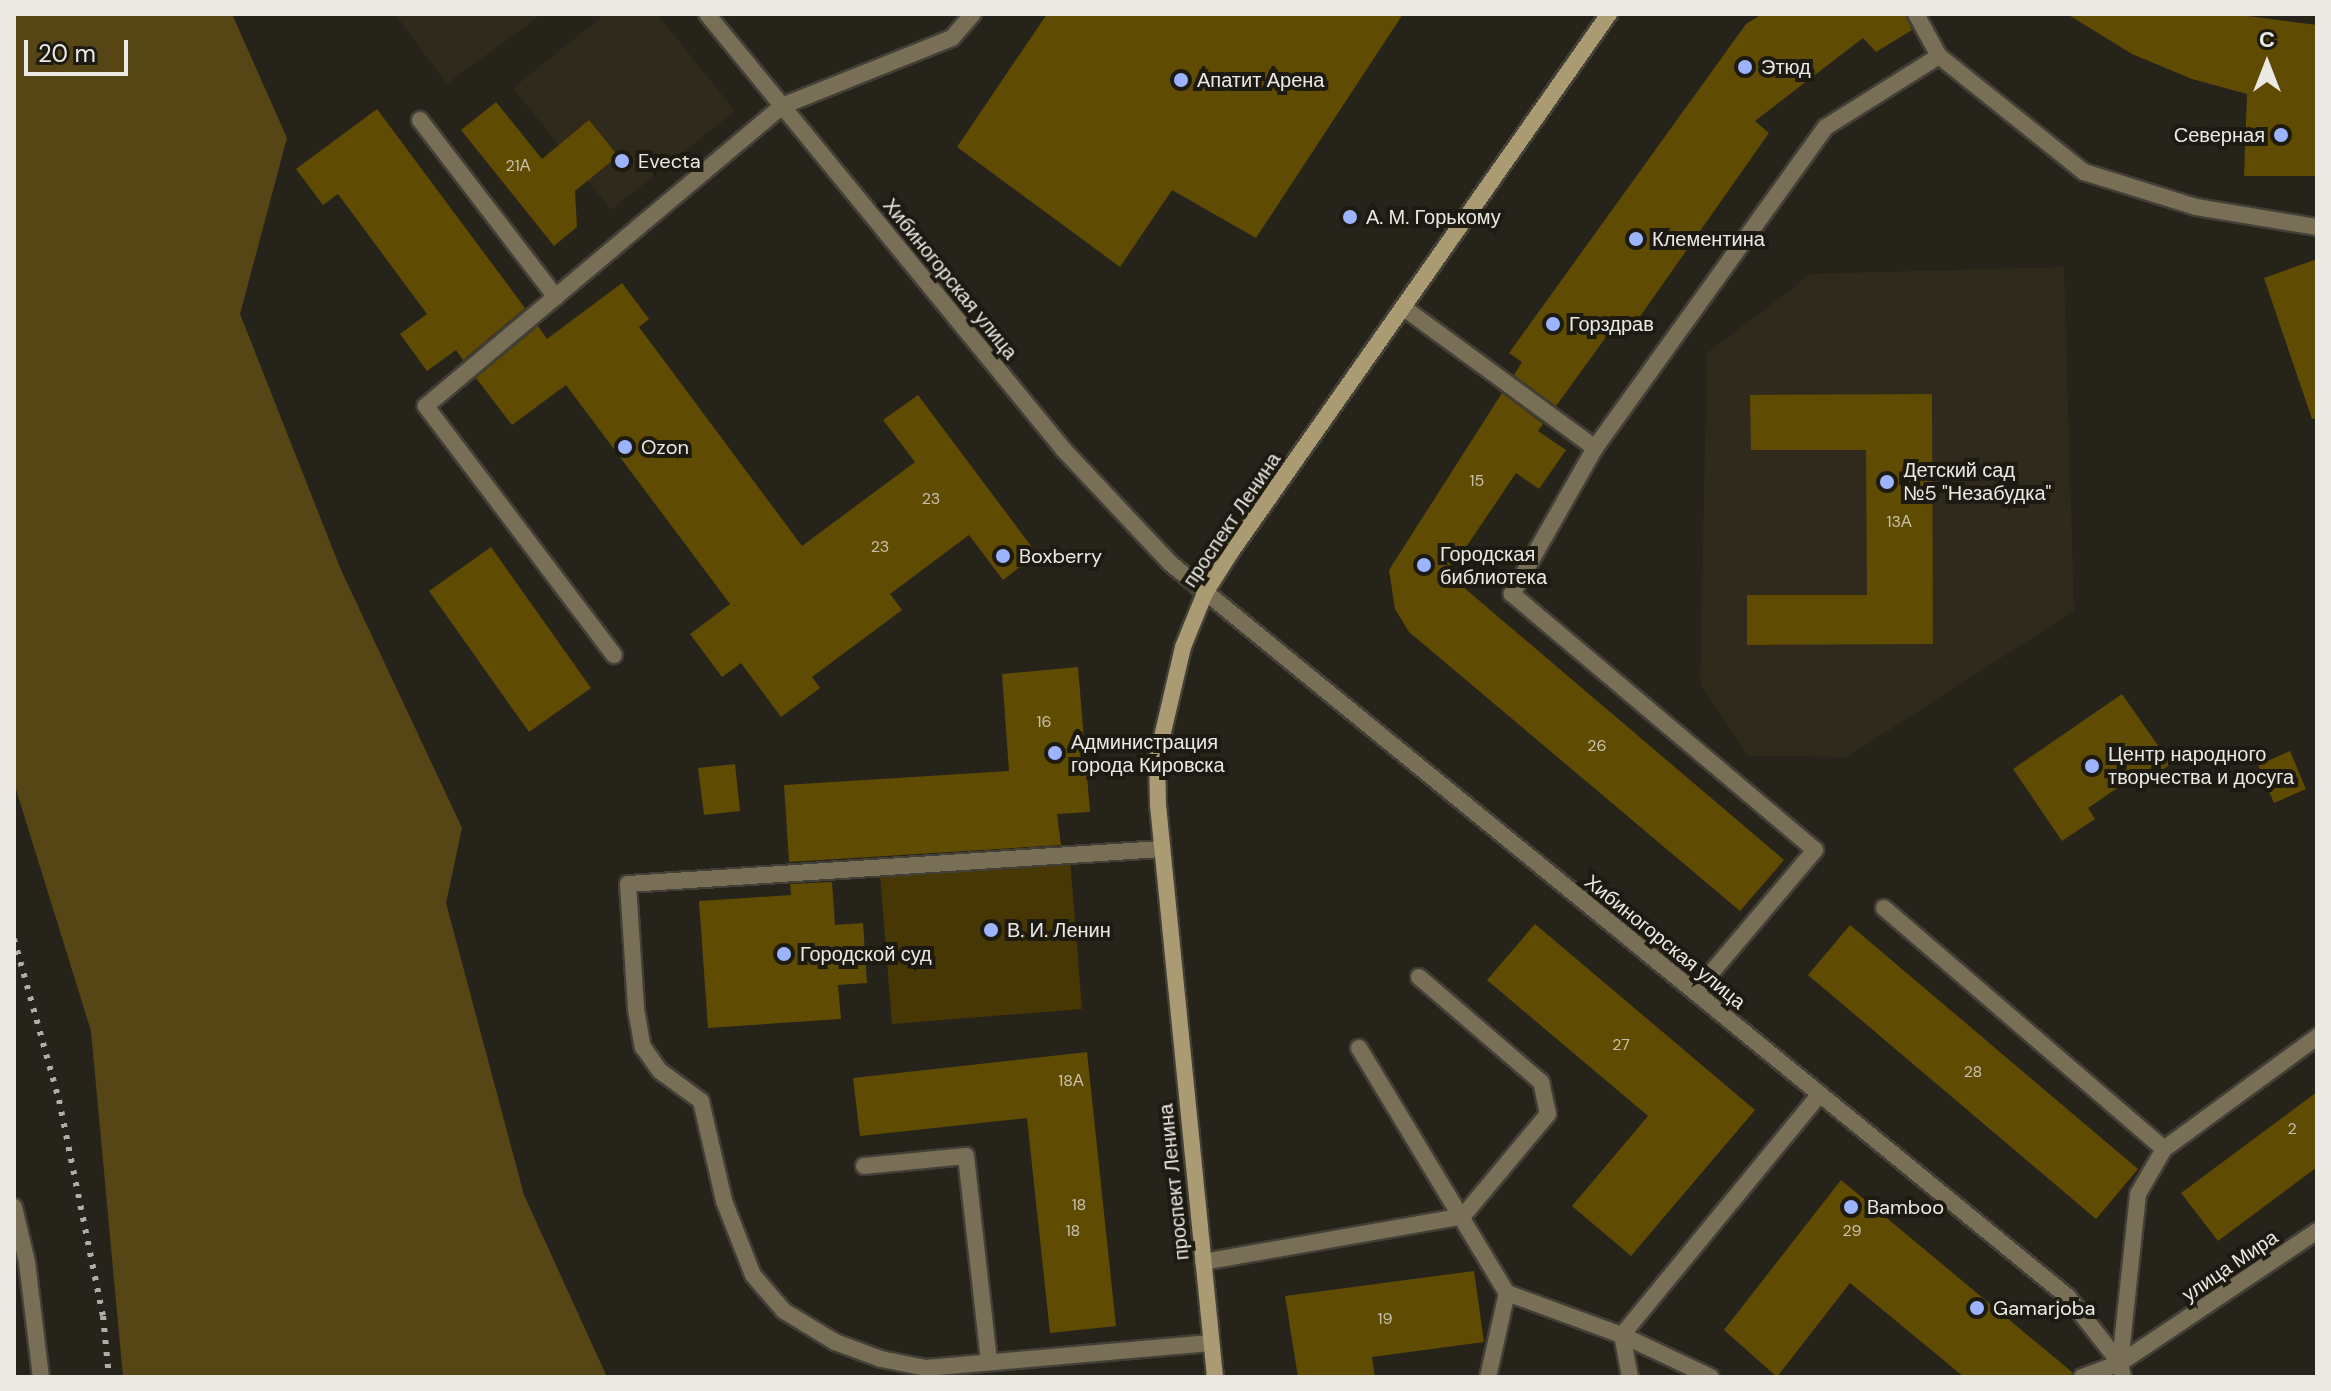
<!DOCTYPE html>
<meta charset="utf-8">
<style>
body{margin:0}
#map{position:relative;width:2331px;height:1391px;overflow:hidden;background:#26231b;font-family:"DM Sans",sans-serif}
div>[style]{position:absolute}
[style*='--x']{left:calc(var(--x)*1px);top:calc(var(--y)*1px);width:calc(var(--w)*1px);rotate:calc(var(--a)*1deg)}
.built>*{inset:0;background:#2f2a1c}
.green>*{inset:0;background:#473705}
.forest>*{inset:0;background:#564616}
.building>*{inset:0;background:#604b02}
.roads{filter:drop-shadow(2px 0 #423f37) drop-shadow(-2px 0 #423f37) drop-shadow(0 2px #423f37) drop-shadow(0 -2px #423f37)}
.lane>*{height:16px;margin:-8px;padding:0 8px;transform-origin:8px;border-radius:8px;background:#796f56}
.street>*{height:16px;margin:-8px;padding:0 8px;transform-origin:8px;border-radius:8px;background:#796f56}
.secondary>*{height:16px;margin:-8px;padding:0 8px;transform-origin:8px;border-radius:8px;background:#aa9b72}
.rail>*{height:6px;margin-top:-3px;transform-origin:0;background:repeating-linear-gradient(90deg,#afada7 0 4px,transparent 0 12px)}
.dots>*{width:22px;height:22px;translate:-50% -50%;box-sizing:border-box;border:4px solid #1d1a12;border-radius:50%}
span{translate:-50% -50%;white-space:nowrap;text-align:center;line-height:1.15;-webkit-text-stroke:8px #1d1a12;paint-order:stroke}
.number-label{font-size:16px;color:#c8c2ac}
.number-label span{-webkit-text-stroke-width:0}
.poi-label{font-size:20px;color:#ebe9e4}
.left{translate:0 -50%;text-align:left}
.right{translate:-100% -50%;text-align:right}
.street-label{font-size:20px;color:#ebe9e4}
.frame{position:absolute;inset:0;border:16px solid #ebe9e4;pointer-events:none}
.north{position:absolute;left:2227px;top:24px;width:80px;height:80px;-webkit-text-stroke:6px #1d1a12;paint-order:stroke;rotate:0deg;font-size:22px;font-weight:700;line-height:32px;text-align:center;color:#ebe9e4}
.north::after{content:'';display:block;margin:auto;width:28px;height:36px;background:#ebe9e4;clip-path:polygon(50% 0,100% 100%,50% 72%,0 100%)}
.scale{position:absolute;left:24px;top:40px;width:104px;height:36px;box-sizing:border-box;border:4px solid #ebe9e4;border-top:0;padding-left:10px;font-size:24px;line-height:28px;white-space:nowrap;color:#ebe9e4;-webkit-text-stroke:6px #1d1a12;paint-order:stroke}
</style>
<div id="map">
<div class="built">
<div style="clip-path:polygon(395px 14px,542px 14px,447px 84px)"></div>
<div style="clip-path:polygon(605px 14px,657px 14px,735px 111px,611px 210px,513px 88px)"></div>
<div style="clip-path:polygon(2064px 267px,2074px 611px,1847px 757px,1748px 756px,1700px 684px,1707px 353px,1811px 274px)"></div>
</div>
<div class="green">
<div style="clip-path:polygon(1070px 859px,1082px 1009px,892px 1024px,880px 874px)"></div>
</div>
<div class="forest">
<div style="clip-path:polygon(14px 14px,232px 14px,287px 138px,240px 314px,341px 570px,462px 828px,446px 903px,524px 1195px,607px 1377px,123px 1377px,91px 1031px,14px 783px)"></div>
</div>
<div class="building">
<div style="clip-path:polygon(1047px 14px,1403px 14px,1256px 238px,1172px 190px,1120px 267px,957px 147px)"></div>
<div style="clip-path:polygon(1762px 14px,1905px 14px,1912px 30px,1876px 52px,1863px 38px,1755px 121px,1769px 133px,1627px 335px,1614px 326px,1556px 406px,1514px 375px,1522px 362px,1509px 353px,1746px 24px)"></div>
<div style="clip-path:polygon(2067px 14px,2232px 14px,2317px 25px,2317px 176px,2244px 176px,2247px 94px,2192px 79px,2132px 54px)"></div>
<div style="clip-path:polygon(496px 102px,542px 159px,589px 120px,618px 156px,575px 191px,577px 227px,554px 246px,461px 130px)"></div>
<div style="clip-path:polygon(377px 109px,525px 308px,463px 360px,456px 350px,427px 371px,400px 334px,427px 314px,338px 194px,323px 205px,296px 169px)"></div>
<div style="clip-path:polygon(2317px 259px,2317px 418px,2312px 419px,2264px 278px)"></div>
<div style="clip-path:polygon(622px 283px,649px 319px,639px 327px,802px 546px,915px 462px,883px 420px,918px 395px,1037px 554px,1003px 580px,969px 535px,890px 594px,902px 610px,812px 677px,820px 688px,781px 717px,741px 663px,722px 677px,690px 634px,730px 604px,566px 385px,512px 425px,476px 378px,538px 326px,547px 339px)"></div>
<div style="clip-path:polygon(1502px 393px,1543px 424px,1538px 431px,1566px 450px,1539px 489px,1516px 473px,1448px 574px,1784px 860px,1740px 911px,1409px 632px,1395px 609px,1389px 570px)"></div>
<div style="clip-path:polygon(1932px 394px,1933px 644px,1747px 645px,1747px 595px,1867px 595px,1866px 450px,1751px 450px,1750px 395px)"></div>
<div style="clip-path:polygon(491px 547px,591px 688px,529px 732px,429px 591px)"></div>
<div style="clip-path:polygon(1078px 667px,1090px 812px,1057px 814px,1061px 845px,789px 862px,784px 785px,1009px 771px,1002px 674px)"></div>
<div style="clip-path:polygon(2122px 694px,2171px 764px,2141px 784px,2135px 776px,2088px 808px,2095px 819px,2062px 841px,2013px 769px)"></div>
<div style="clip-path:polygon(2290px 751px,2306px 789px,2274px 803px,2258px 765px)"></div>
<div style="clip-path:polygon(735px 764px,740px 811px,704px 815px,698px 768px)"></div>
<div style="clip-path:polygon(832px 882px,835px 925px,863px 923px,867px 983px,838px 985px,841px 1019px,708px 1028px,699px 901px,791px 895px,790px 884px)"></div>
<div style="clip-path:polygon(1535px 924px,1755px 1110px,1631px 1256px,1572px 1206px,1648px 1116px,1487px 980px)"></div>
<div style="clip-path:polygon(1850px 925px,2138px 1169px,2096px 1219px,1808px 975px)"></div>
<div style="clip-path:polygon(1087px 1052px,1116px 1326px,1050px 1333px,1027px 1118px,860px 1136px,853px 1078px)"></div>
<div style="clip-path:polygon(2317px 1092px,2317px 1167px,2218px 1241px,2181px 1193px)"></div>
<div style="clip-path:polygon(1841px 1180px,2072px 1372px,2071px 1377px,1964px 1377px,1850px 1283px,1777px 1377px,1724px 1330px)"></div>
<div style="clip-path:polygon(1474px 1271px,1484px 1342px,1372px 1357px,1375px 1377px,1298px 1377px,1285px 1296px)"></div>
</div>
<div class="roads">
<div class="lane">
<div style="--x:1939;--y:56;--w:186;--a:38.7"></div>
<div style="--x:2084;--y:172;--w:117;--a:17.4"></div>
<div style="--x:2196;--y:207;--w:123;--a:9.4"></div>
<div style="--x:420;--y:120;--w:223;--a:52.5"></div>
<div style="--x:1404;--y:308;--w:237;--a:36.2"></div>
<div style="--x:614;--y:655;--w:312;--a:-127.1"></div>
<div style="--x:426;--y:406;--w:466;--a:-40.1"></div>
<div style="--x:782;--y:106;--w:183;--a:-21.8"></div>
<div style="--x:952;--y:38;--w:32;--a:-49"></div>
<div style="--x:1161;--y:849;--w:534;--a:176.24"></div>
<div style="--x:628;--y:884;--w:125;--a:86.3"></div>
<div style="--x:636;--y:1009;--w:39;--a:80"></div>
<div style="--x:643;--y:1047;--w:29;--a:55"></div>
<div style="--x:660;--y:1071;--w:51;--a:36.2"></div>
<div style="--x:701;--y:1101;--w:103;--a:77"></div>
<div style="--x:724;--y:1201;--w:79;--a:68.6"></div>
<div style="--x:753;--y:1275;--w:48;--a:49.3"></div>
<div style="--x:784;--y:1311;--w:60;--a:31.3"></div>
<div style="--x:835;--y:1342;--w:49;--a:20.3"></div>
<div style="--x:881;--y:1359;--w:46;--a:11.3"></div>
<div style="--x:926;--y:1368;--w:286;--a:-5"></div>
<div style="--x:1884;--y:908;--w:369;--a:40.7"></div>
<div style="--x:2164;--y:1149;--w:190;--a:-36.2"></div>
<div style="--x:1695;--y:992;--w:186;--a:-49.8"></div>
<div style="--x:1815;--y:850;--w:397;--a:-139.8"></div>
<div style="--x:1512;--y:594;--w:168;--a:-60.4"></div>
<div style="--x:1595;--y:448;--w:395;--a:-54.3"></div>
<div style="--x:1826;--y:127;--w:133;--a:-32.1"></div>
<div style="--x:1939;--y:56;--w:48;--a:-118.7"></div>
<div style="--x:1359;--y:1048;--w:286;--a:58.9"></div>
<div style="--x:1507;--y:1293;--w:122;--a:20.1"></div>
<div style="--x:1622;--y:1335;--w:312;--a:-50.6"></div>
<div style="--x:864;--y:1166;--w:102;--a:-5.6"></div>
<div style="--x:966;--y:1156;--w:206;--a:83.6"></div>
<div style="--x:1203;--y:1262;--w:264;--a:-10"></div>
<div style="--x:1463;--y:1216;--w:133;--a:-50.2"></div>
<div style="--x:1548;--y:1114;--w:33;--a:-102"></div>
<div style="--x:1541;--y:1082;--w:161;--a:-139.3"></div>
<div style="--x:1622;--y:1335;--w:98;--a:25.3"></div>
<div style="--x:1622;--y:1335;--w:43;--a:79.2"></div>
<div style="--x:1488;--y:1377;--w:86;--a:-77.3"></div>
<div style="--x:2082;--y:1377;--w:40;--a:-20.2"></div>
<div style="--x:2120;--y:1363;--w:170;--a:-83.9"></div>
<div style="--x:2138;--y:1194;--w:52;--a:-60"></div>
</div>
<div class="street">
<div style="--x:707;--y:14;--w:564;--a:50.69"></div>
<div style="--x:1064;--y:450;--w:155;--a:46.8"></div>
<div style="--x:1170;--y:563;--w:1160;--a:39.26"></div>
<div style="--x:2068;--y:1297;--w:84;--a:51.8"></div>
<div style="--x:2120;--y:1363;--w:14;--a:78"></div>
<div style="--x:14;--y:1207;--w:57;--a:76.7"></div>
<div style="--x:27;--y:1262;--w:116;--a:83.1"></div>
<div style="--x:2120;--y:1363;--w:237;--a:-33.8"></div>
</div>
<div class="secondary">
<div style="--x:1215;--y:1377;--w:575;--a:-95.69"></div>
<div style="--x:1158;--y:805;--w:47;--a:-91.2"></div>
<div style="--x:1157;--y:758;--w:114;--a:-76.8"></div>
<div style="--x:1183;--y:647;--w:58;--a:-67.8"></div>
<div style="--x:1205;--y:593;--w:49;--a:-57.6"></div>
<div style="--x:1231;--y:552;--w:658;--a:-54.91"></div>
</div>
</div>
<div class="rail">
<div style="--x:14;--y:939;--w:167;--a:74.4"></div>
<div style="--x:59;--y:1100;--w:220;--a:78.5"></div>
<div style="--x:103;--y:1316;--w:61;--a:84.4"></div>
</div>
<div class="dots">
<div style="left:1745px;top:67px;background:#9cb4fd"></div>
<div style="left:1181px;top:80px;background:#9cb4fd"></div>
<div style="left:2281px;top:135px;background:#9cb4fd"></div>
<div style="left:622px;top:161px;background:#9cb4fd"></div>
<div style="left:1350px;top:217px;background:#9cb4fd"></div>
<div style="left:1636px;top:239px;background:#9cb4fd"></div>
<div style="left:1553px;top:324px;background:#9cb4fd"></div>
<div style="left:625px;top:447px;background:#9cb4fd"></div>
<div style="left:1887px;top:482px;background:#9cb4fd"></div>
<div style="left:1003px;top:556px;background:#9cb4fd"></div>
<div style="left:1424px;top:565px;background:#9cb4fd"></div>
<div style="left:1055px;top:753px;background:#9cb4fd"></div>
<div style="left:2092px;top:766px;background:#9cb4fd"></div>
<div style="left:991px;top:930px;background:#9cb4fd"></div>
<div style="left:784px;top:954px;background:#9cb4fd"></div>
<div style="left:1851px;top:1207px;background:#9cb4fd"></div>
<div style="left:1977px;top:1308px;background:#9cb4fd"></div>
</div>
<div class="number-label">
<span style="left:518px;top:166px">21А</span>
<span style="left:1477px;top:481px">15</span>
<span style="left:931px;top:499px">23</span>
<span style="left:1899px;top:522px">13А</span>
<span style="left:880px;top:547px">23</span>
<span style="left:1044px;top:722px">16</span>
<span style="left:1597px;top:746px">26</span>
<span style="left:1621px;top:1045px">27</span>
<span style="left:1973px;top:1072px">28</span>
<span style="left:1071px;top:1081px">18А</span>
<span style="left:2292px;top:1129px">2</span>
<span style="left:1079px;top:1205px">18</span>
<span style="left:1073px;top:1231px">18</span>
<span style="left:1852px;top:1231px">29</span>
<span style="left:1385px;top:1319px">19</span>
</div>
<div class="poi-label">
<span class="left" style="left:1761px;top:67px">Этюд</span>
<span class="left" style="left:1197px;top:80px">Апатит Арена</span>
<span class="right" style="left:2265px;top:135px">Северная</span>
<span class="left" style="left:638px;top:161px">Evecta</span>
<span class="left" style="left:1366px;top:217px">А. М. Горькому</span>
<span class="left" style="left:1652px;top:239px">Клементина</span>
<span class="left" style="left:1569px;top:324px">Горздрав</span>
<span class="left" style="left:641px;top:447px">Ozon</span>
<span class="left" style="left:1903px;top:482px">Детский сад<br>№5 "Незабудка"</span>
<span class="left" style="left:1440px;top:566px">Городская<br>библиотека</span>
<span class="left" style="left:1019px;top:556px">Boxberry</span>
<span class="left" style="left:1071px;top:754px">Администрация<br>города Кировска</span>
<span class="left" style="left:2108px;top:766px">Центр народного<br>творчества и досуга</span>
<span class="left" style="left:1007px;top:930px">В. И. Ленин</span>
<span class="left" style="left:800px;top:954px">Городской суд</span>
<span class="left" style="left:1867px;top:1207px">Bamboo</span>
<span class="left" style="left:1993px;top:1308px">Gamarjoba</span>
</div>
<div class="street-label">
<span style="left:950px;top:279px;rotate:51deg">Хибиногорская улица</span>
<span style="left:1232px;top:520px;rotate:-56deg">проспект Ленина</span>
<span style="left:1665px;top:942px;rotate:39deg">Хибиногорская улица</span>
<span style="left:1174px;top:1182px;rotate:-96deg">проспект Ленина</span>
<span style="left:2230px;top:1266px;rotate:-34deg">улица Мира</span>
</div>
<div class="frame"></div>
<div class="north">С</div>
<div class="scale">20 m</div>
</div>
